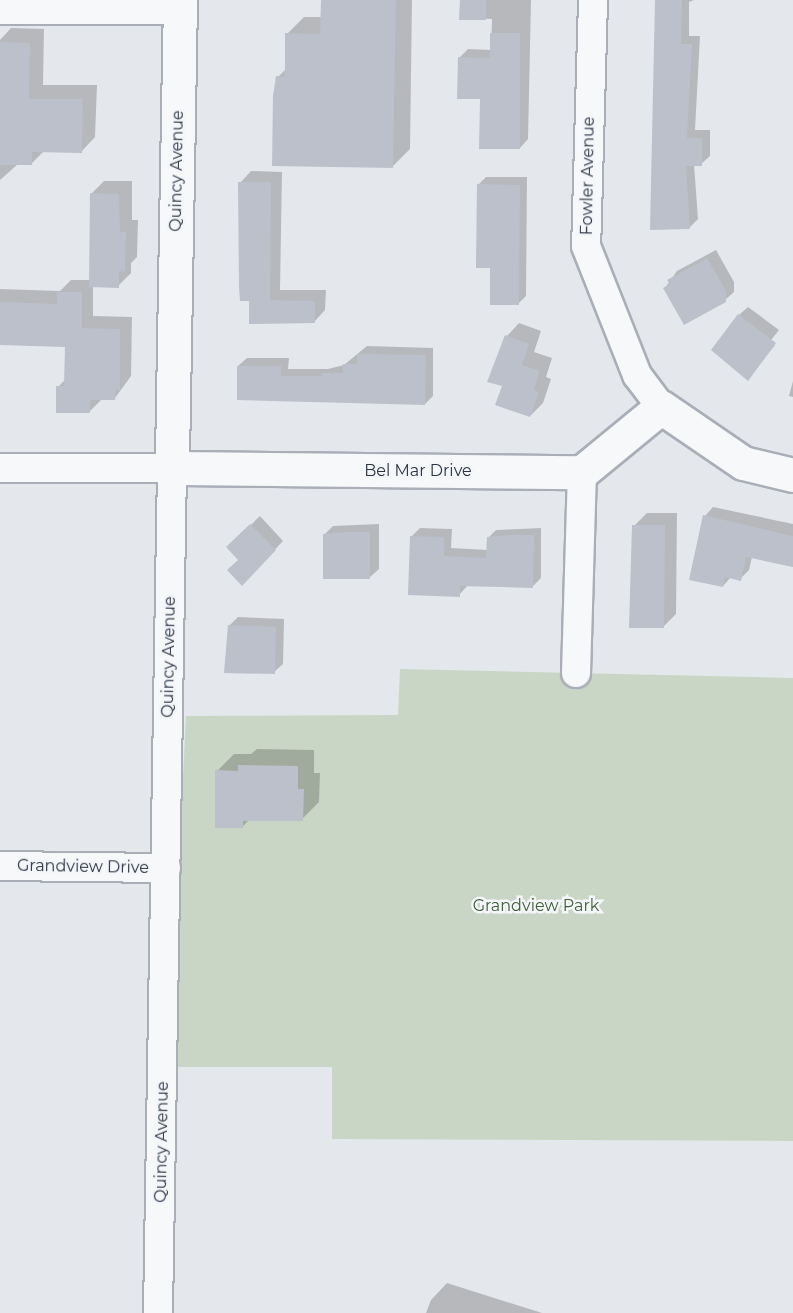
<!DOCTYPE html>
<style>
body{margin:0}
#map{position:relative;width:793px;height:1313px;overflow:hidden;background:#e4e7ec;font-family:Montserrat,sans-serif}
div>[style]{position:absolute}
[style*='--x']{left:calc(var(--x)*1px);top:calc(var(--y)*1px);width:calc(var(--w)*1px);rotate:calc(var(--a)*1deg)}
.green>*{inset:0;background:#c9d6c5}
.shadow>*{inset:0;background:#0003}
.building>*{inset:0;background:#bbc0ca}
.roads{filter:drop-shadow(2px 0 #a9aeb7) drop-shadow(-2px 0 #a9aeb7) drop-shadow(0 2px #a9aeb7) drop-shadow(0 -2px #a9aeb7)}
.minor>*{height:28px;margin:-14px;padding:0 14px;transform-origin:14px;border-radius:14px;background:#f7f8fa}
.tertiary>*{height:33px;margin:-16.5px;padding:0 16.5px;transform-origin:16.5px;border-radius:16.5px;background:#f7f8fa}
span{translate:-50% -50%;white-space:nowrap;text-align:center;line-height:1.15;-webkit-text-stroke:5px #f4f6f9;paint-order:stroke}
.street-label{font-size:16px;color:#2b3445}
.park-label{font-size:16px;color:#3f6138}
</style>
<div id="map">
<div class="green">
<div style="clip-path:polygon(400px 669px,793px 678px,793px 1141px,332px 1139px,332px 1067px,169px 1067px,186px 716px,398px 715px)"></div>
</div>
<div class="shadow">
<div style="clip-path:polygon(323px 0,412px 0,410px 149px,393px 166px,278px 77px,286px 69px,287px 34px,304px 17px,322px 17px)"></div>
<div style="clip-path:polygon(461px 0,531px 0,528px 139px,520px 148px,482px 97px,459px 58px,468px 49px,491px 50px,492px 19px,461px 18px)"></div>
<div style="clip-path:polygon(655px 0,694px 0,689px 2px,689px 36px,700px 36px,695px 130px,710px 130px,710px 156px,701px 164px,694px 164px,698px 219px,689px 228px)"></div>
<div style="clip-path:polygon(11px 28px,44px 29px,43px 85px,97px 85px,95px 137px,81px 152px,44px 151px,31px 164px,18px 164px,0 180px,0 40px)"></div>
<div style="clip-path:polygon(251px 171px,282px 172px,280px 290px,326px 290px,325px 310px,314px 322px,251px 300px,240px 183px)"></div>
<div style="clip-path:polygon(486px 177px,527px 177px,526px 296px,518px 304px,478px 185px)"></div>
<div style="clip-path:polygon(104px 181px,132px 181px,132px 220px,138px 220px,137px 257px,131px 263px,131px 273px,118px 286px,93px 286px,93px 316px,132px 317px,131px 376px,115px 398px,102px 399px,89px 412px,58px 387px,66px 379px,67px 346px,0 343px,0 289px,60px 291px,71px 280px,90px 280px,91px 194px)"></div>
<div style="clip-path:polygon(716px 250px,734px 282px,734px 292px,725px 300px,665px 288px,677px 271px)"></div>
<div style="clip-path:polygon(748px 307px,779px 330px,768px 344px,775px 345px,748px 379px,739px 315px)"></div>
<div style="clip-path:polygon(519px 323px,541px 331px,534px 352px,552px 358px,546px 377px,551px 379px,543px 403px,530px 416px,504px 386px,507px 336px)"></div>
<div style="clip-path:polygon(367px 346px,433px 348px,433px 396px,425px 404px,238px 399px,238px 366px,247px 358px,289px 358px,288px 369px,328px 369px,344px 365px)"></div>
<div style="clip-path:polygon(793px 381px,793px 397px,789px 396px)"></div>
<div style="clip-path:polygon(713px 507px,793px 524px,793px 567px,752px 557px,749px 570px,740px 579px,731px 577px,723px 586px,705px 516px)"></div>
<div style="clip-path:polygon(647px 513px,677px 513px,676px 614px,663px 627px,634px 526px)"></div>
<div style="clip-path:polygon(260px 516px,283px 541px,242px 584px,240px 560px,228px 547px)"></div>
<div style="clip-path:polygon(379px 524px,379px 569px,370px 577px,325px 534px,333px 526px)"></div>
<div style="clip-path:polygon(420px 528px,452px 529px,451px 548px,488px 550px,488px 538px,496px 530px,541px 528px,541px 578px,533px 586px,468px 585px,459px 595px,411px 537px)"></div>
<div style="clip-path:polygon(238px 617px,284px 619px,283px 664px,274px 672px,229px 626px)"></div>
<div style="clip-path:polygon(257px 749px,314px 750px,314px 773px,320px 773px,319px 802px,302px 819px,249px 820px,242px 827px,217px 771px,234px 754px,251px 754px)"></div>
<div style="clip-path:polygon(447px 1283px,542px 1313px,426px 1313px,431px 1300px)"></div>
</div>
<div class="building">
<div style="clip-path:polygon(321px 0,396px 0,393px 168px,272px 166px,273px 96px,276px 76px,285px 77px,285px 33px,320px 34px)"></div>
<div style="clip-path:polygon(460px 0,486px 0,486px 20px,459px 20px)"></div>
<div style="clip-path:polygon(655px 0,682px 0,681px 44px,692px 44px,687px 138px,702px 138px,702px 166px,686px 166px,690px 229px,650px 230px)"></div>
<div style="clip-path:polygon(490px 33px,520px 33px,520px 149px,479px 149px,480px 99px,457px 99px,458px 57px,490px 58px)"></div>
<div style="clip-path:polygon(0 42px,30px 43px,29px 99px,83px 99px,82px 153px,32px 152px,32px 165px,0 165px)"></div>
<div style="clip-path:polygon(238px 182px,271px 182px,270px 300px,315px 301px,315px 323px,249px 324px,249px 301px,240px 301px,239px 286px)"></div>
<div style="clip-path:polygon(477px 184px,520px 185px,519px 305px,490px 305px,490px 268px,476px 268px)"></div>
<div style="clip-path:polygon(90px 193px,119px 194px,120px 232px,126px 232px,125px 272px,119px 271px,119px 288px,89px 287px)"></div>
<div style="clip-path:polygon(707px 258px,726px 291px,726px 302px,684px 325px,663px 288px,670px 284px,667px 280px)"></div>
<div style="clip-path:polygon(57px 292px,82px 292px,82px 328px,120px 329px,120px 390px,116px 390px,115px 400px,90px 400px,90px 413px,56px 413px,56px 386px,64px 386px,65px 347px,0 345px,0 302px,57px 304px)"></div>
<div style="clip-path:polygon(738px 314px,776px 343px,748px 381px,711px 350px)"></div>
<div style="clip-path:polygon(505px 335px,529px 344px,522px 365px,540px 371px,534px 390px,539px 392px,530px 417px,495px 405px,502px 386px,487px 382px)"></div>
<div style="clip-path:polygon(357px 354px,426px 355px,425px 405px,237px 400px,237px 366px,281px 366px,281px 376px,322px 376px,322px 373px,343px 373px,343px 364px,357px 364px)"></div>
<div style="clip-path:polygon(703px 515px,793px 536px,793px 567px,746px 557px,741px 581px,725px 577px,723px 587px,689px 580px)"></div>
<div style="clip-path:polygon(250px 524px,276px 550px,242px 586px,227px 570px,238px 560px,226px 547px)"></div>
<div style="clip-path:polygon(632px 525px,665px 525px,664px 628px,629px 628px)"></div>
<div style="clip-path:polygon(347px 532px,370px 532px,370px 579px,323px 579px,323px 534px)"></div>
<div style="clip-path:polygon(509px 535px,534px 535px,533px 588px,460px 586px,460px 597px,408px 595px,410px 536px,444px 537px,444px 556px,486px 558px,487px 537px)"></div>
<div style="clip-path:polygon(228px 625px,276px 627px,275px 674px,224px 673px)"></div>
<div style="clip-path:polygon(238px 765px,298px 766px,298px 789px,304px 789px,303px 821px,243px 821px,243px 828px,215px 828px,215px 770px,238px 771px)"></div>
</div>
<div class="roads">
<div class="minor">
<div style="--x:593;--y:0;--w:246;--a:91.6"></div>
<div style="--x:586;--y:246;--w:139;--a:68.4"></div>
<div style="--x:637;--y:375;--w:40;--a:53"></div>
<div style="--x:0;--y:10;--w:179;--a:0"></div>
<div style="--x:0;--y:468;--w:172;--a:0"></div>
<div style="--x:172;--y:468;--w:845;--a:90.95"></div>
<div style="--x:576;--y:673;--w:201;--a:-88.3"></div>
<div style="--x:0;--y:866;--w:166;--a:0.7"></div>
</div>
<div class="tertiary">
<div style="--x:180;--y:0;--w:468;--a:91"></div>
<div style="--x:172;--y:468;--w:410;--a:0.6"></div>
<div style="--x:582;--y:472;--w:102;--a:-39.4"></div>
<div style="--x:661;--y:407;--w:99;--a:34.3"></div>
<div style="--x:743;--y:463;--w:51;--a:13.5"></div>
</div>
</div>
<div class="street-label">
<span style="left:177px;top:171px;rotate:-89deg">Quincy Avenue</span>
<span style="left:588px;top:176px;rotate:-89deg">Fowler Avenue</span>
<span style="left:418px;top:471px">Bel Mar Drive</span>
<span style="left:169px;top:657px;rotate:-89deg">Quincy Avenue</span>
<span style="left:83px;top:867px;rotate:1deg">Grandview Drive</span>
<span style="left:162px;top:1142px;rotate:-89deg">Quincy Avenue</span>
</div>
<div class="park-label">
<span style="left:536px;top:906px">Grandview Park</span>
</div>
</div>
